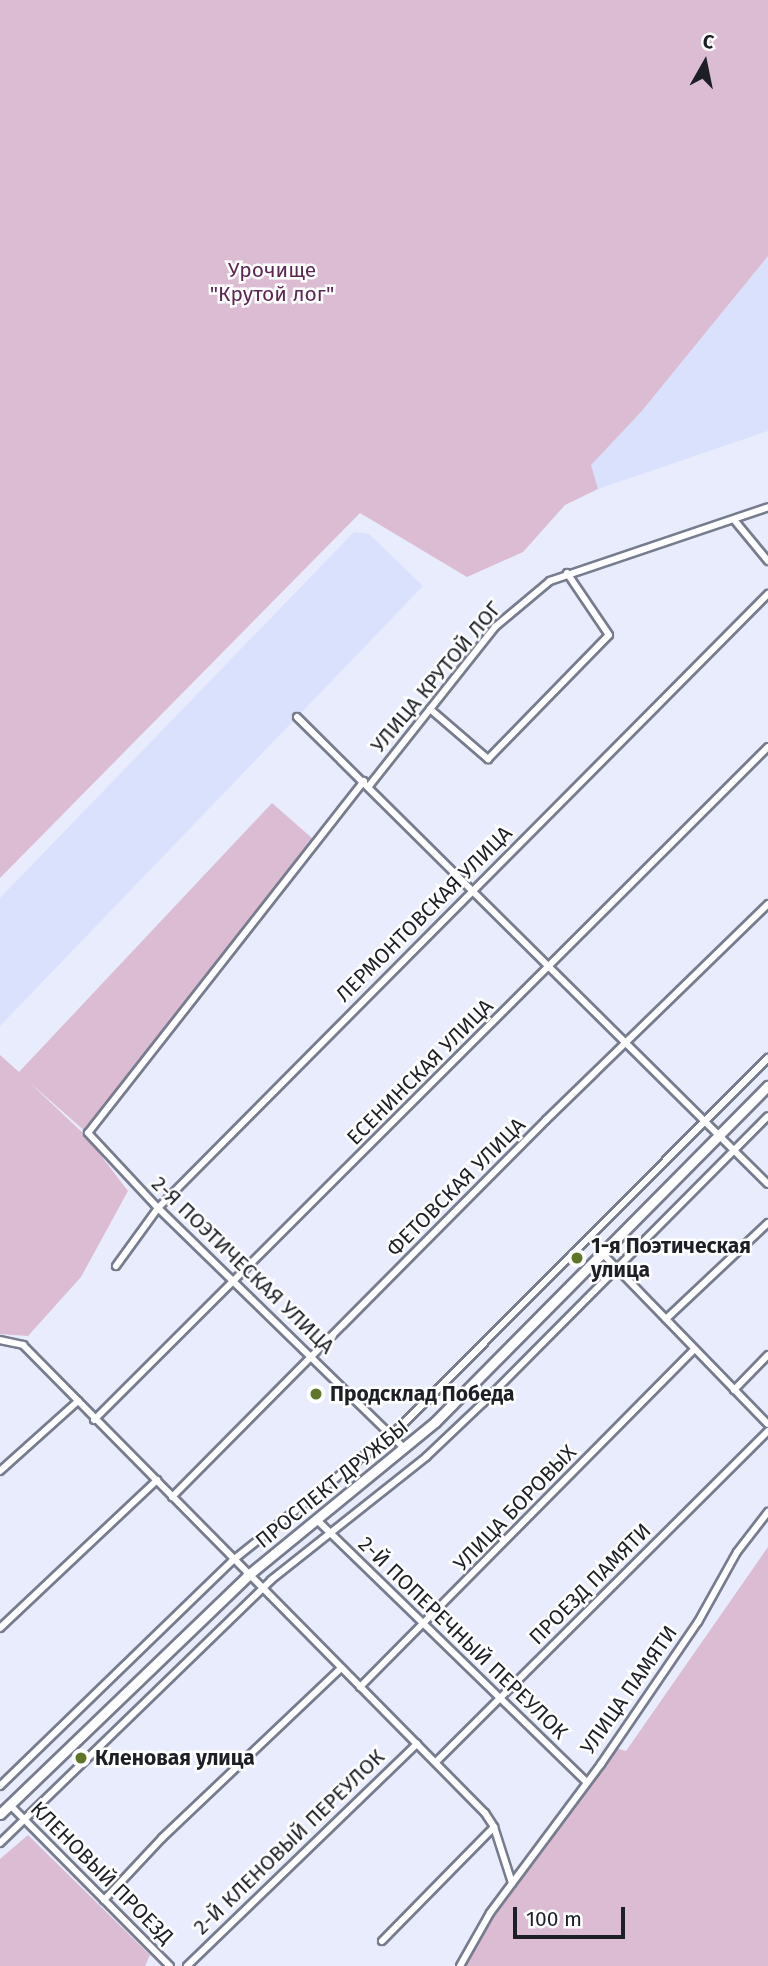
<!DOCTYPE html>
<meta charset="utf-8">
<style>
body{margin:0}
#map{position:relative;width:768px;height:1966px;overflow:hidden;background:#e8ecfd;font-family:"Fira Sans",sans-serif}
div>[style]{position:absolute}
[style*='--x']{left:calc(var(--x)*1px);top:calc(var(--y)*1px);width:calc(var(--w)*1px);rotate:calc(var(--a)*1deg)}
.built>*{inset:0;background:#dae1fd}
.green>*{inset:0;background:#dbbcd3}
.roads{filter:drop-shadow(2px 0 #777c8e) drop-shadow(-2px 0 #777c8e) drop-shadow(0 2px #777c8e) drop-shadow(0 -2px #777c8e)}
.minor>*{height:6px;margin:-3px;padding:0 3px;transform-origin:3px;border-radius:3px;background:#fff}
.secondary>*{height:9px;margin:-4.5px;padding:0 4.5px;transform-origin:4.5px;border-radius:4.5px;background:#fff}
.dots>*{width:19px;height:19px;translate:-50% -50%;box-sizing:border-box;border:4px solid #fff;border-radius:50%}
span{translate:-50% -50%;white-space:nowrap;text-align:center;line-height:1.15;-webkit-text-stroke:5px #fff;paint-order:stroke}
.park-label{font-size:21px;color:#5c2652}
.street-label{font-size:21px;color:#1d1f27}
.poi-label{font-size:21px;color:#1d1f27;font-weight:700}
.left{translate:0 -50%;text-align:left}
.north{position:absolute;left:670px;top:28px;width:70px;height:70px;-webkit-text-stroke:5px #fff;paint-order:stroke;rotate:9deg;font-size:19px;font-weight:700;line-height:28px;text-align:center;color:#1d1f27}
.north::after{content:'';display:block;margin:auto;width:24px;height:32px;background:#1d1f27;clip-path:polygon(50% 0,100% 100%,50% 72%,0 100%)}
.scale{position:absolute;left:513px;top:1907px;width:112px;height:32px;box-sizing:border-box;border:4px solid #1d1f27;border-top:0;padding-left:9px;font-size:21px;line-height:24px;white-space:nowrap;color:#1d1f27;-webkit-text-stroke:5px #fff;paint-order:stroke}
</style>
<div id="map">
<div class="built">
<div style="clip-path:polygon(768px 256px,768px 431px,598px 489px,590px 465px,641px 412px)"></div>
<div style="clip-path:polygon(354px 532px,369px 534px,423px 586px,0 1026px,0 898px)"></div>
</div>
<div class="green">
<div style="clip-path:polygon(0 0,768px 0,768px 256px,641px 412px,591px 465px,598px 489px,565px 505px,523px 552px,467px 577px,360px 513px,0 878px)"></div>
<div style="clip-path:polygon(272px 803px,313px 839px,87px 1133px,28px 1081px,86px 1136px,128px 1191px,81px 1277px,28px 1336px,0 1334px,0 1055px,19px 1072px)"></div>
<div style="clip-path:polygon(768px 1547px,768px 1966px,464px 1966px,512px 1887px,611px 1747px,626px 1751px)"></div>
<div style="clip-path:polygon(28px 1835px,150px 1955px,145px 1966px,0 1966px,0 1859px)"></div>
</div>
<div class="roads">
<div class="minor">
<div style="--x:735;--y:521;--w:52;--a:50.5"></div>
<div style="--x:430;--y:709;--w:77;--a:40.8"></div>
<div style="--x:488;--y:759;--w:173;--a:-45.7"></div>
<div style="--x:609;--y:635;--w:75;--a:-124.1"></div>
<div style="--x:297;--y:717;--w:663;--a:44.76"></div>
<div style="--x:364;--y:781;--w:447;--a:128.1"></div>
<div style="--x:88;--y:1133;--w:103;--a:47"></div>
<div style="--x:158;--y:1208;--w:345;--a:44.3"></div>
<div style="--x:369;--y:786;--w:203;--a:-51.6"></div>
<div style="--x:495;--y:627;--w:72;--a:-39.9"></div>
<div style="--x:550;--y:581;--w:230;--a:-18.7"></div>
<div style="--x:602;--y:1253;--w:238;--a:45.9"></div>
<div style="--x:116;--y:1266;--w:72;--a:-54.1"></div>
<div style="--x:158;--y:1208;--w:866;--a:-45.19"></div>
<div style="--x:666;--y:1319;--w:140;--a:-43.3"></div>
<div style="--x:0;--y:1340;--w:24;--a:12"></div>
<div style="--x:23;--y:1345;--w:658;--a:45.37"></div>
<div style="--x:485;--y:1813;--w:17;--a:57"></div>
<div style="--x:494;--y:1827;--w:59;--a:72.2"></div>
<div style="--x:734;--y:1390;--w:49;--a:-45.8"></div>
<div style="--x:94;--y:1420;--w:952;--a:-44.96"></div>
<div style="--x:0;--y:1471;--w:105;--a:-41.9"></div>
<div style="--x:172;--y:1497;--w:531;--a:-45.23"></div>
<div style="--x:546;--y:1120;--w:310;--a:-44.2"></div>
<div style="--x:317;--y:1520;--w:374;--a:44.2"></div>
<div style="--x:0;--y:1628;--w:216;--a:-43.3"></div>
<div style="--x:360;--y:1687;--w:473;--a:-45.3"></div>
<div style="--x:436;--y:1762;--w:469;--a:-44.9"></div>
<div style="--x:0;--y:1786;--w:323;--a:-44.1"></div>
<div style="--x:232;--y:1561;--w:216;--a:-38.6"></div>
<div style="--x:401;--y:1426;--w:520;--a:-45.08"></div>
<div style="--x:10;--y:1805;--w:227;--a:45.2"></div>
<div style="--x:0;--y:1843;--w:378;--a:-44.1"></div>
<div style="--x:271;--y:1580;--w:198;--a:-38.4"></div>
<div style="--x:426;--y:1457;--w:79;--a:-43.5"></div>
<div style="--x:483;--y:1403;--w:404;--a:-45.2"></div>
<div style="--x:104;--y:1900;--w:85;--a:-46.9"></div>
<div style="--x:162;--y:1838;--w:245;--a:-43.5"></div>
<div style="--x:382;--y:1941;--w:160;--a:-45.5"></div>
<div style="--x:187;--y:1966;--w:320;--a:-44"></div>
<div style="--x:460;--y:1966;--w:61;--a:-60.5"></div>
<div style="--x:490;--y:1913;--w:186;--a:-53.3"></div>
<div style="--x:601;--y:1764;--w:172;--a:-55.7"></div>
<div style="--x:698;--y:1622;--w:80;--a:-60.9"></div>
<div style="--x:737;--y:1552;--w:51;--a:-52.2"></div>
</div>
<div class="secondary">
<div style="--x:0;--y:1814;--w:343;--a:-43.9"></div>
<div style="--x:247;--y:1576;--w:243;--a:-39.3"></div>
<div style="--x:435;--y:1422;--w:473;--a:-45.3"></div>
</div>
</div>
<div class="dots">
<div style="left:577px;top:1258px;background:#607627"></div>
<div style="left:316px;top:1394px;background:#607627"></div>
<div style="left:81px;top:1758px;background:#607627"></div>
</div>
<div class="park-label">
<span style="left:272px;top:282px">Урочище<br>"Крутой лог"</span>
</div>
<div class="street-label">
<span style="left:436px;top:677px;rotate:-50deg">УЛИЦА КРУТОЙ ЛОГ</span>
<span style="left:424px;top:914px;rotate:-45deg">ЛЕРМОНТОВСКАЯ УЛИЦА</span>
<span style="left:420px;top:1072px;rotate:-45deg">ЕСЕНИНСКАЯ УЛИЦА</span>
<span style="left:456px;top:1187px;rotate:-45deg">ФЕТОВСКАЯ УЛИЦА</span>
<span style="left:243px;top:1265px;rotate:44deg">2-Я ПОЭТИЧЕСКАЯ УЛИЦА</span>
<span style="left:332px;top:1484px;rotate:-39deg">ПРОСПЕКТ ДРУЖБЫ</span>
<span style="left:515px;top:1508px;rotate:-46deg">УЛИЦА БОРОВЫХ</span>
<span style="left:590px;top:1584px;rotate:-45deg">ПРОЕЗД ПАМЯТИ</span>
<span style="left:463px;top:1638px;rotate:44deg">2-Й ПОПЕРЕЧНЫЙ ПЕРЕУЛОК</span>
<span style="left:629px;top:1690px;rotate:-55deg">УЛИЦА ПАМЯТИ</span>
<span style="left:289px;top:1842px;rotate:-44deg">2-Й КЛЕНОВЫЙ ПЕРЕУЛОК</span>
<span style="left:102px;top:1873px;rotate:45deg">КЛЕНОВЫЙ ПРОЕЗД</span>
</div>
<div class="poi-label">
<span class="left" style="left:591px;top:1258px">1-я Поэтическая<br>улица</span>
<span class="left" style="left:330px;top:1394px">Продсклад Победа</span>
<span class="left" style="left:95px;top:1758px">Кленовая улица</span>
</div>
<div class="north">С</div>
<div class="scale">100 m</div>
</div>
